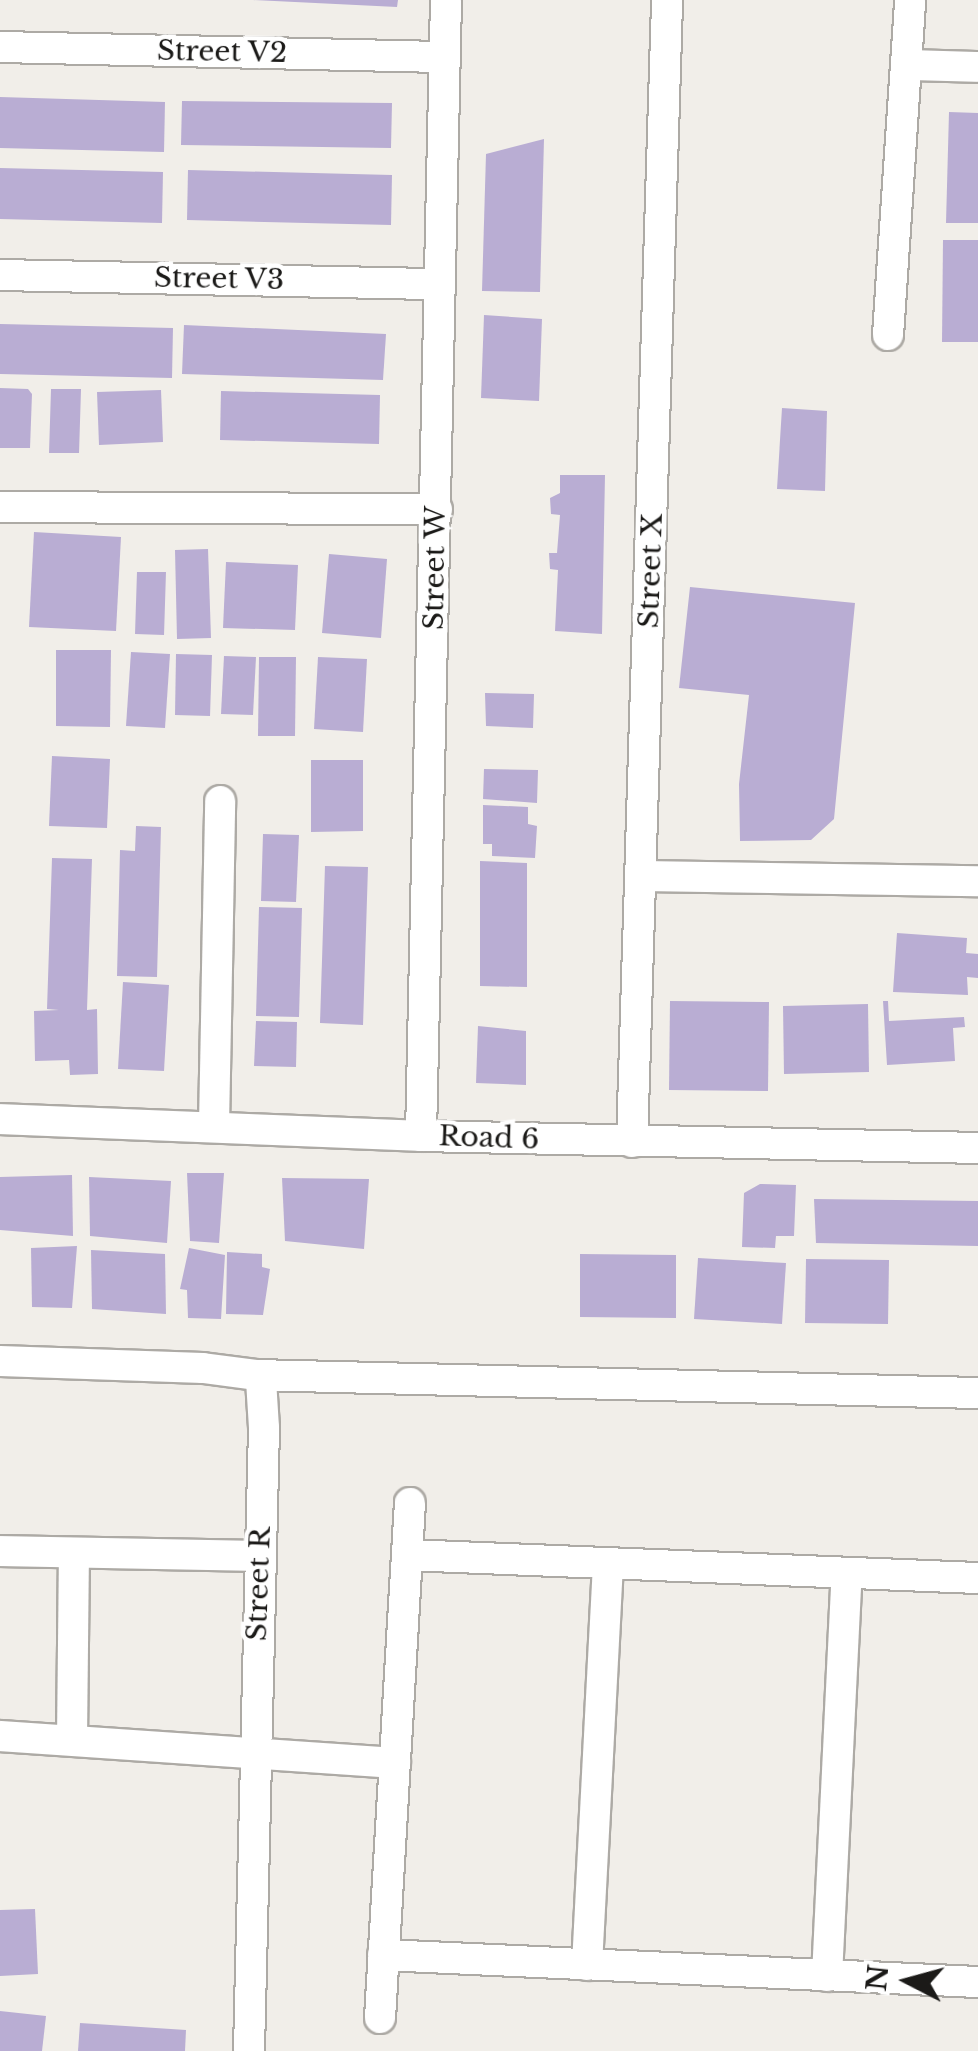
<!DOCTYPE html>
<style>
body{margin:0}
#map{position:relative;width:978px;height:2051px;overflow:hidden;background:#f1eee9;font-family:"Libre Baskerville",serif}
div>[style]{position:absolute}
[style*='--x']{left:calc(var(--x)*1px);top:calc(var(--y)*1px);width:calc(var(--w)*1px);rotate:calc(var(--a)*1deg)}
.building>*{inset:0;background:#b9add3}
.roads{filter:drop-shadow(2px 0 #adaaa5) drop-shadow(-2px 0 #adaaa5) drop-shadow(0 2px #adaaa5) drop-shadow(0 -2px #adaaa5)}
.minor>*{height:30px;margin:-15px;padding:0 15px;transform-origin:15px;border-radius:15px;background:#fff}
span{translate:-50% -50%;white-space:nowrap;text-align:center;line-height:1.15;-webkit-text-stroke:9px #fff;paint-order:stroke}
.street-label{font-size:28px;color:#1b1a18}
.north{position:absolute;left:858px;top:1931px;width:100px;height:100px;-webkit-text-stroke:8px #fff;paint-order:stroke;rotate:276deg;font-size:28px;font-weight:700;line-height:40px;text-align:center;color:#1b1a18}
.north::after{content:'';display:block;margin:auto;width:35px;height:45px;background:#1b1a18;clip-path:polygon(50% 0,100% 100%,50% 72%,0 100%)}
</style>
<div id="map">
<div class="building">
<div style="clip-path:polygon(253px 0,398px 0,397px 7px)"></div>
<div style="clip-path:polygon(0 97px,165px 102px,164px 152px,0 148px)"></div>
<div style="clip-path:polygon(182px 101px,392px 103px,391px 148px,181px 145px)"></div>
<div style="clip-path:polygon(949px 112px,978px 113px,978px 223px,946px 223px)"></div>
<div style="clip-path:polygon(544px 139px,540px 292px,482px 291px,486px 154px)"></div>
<div style="clip-path:polygon(0 168px,163px 172px,162px 223px,0 219px)"></div>
<div style="clip-path:polygon(188px 170px,392px 175px,391px 225px,187px 220px)"></div>
<div style="clip-path:polygon(943px 240px,978px 240px,978px 342px,942px 342px)"></div>
<div style="clip-path:polygon(484px 315px,542px 319px,539px 401px,481px 398px)"></div>
<div style="clip-path:polygon(0 324px,173px 328px,172px 378px,0 374px)"></div>
<div style="clip-path:polygon(184px 325px,386px 334px,383px 380px,182px 374px)"></div>
<div style="clip-path:polygon(0 388px,28px 389px,32px 394px,30px 448px,0 448px)"></div>
<div style="clip-path:polygon(51px 389px,81px 389px,79px 453px,49px 453px)"></div>
<div style="clip-path:polygon(161px 390px,163px 442px,99px 445px,97px 392px)"></div>
<div style="clip-path:polygon(221px 391px,380px 395px,379px 444px,220px 440px)"></div>
<div style="clip-path:polygon(782px 408px,827px 411px,825px 491px,777px 489px)"></div>
<div style="clip-path:polygon(560px 475px,605px 475px,602px 634px,555px 631px,558px 570px,550px 569px,549px 553px,557px 553px,560px 515px,551px 514px,550px 498px,560px 493px)"></div>
<div style="clip-path:polygon(34px 532px,121px 537px,116px 631px,29px 627px)"></div>
<div style="clip-path:polygon(208px 549px,211px 638px,177px 639px,175px 550px)"></div>
<div style="clip-path:polygon(329px 554px,387px 559px,381px 638px,322px 633px)"></div>
<div style="clip-path:polygon(226px 562px,298px 565px,295px 630px,223px 628px)"></div>
<div style="clip-path:polygon(137px 572px,166px 572px,164px 635px,135px 634px)"></div>
<div style="clip-path:polygon(690px 587px,855px 603px,834px 819px,811px 840px,740px 841px,739px 784px,749px 695px,679px 688px)"></div>
<div style="clip-path:polygon(56px 650px,111px 650px,110px 727px,56px 726px)"></div>
<div style="clip-path:polygon(131px 652px,170px 654px,165px 728px,126px 726px)"></div>
<div style="clip-path:polygon(176px 654px,212px 655px,210px 716px,175px 715px)"></div>
<div style="clip-path:polygon(224px 656px,256px 657px,253px 715px,221px 714px)"></div>
<div style="clip-path:polygon(259px 657px,296px 657px,295px 736px,258px 736px)"></div>
<div style="clip-path:polygon(318px 657px,367px 659px,363px 732px,314px 729px)"></div>
<div style="clip-path:polygon(485px 693px,534px 694px,533px 728px,486px 726px)"></div>
<div style="clip-path:polygon(52px 756px,110px 759px,107px 828px,49px 826px)"></div>
<div style="clip-path:polygon(311px 760px,363px 760px,363px 831px,311px 832px)"></div>
<div style="clip-path:polygon(484px 769px,538px 770px,537px 803px,483px 799px)"></div>
<div style="clip-path:polygon(483px 805px,528px 807px,528px 824px,537px 826px,535px 858px,492px 856px,492px 844px,483px 844px)"></div>
<div style="clip-path:polygon(136px 826px,161px 827px,157px 977px,117px 976px,120px 850px,135px 851px)"></div>
<div style="clip-path:polygon(263px 834px,299px 835px,296px 902px,261px 901px)"></div>
<div style="clip-path:polygon(52px 858px,92px 859px,87px 1010px,97px 1009px,98px 1074px,70px 1075px,69px 1060px,35px 1061px,34px 1011px,59px 1010px,47px 1009px)"></div>
<div style="clip-path:polygon(480px 861px,527px 863px,527px 987px,480px 986px)"></div>
<div style="clip-path:polygon(325px 866px,368px 867px,363px 1025px,320px 1023px)"></div>
<div style="clip-path:polygon(259px 907px,302px 908px,299px 1017px,256px 1016px)"></div>
<div style="clip-path:polygon(897px 933px,967px 938px,966px 953px,978px 954px,978px 978px,967px 977px,968px 995px,893px 992px)"></div>
<div style="clip-path:polygon(123px 982px,169px 985px,164px 1071px,118px 1069px)"></div>
<div style="clip-path:polygon(670px 1001px,769px 1002px,768px 1091px,669px 1090px)"></div>
<div style="clip-path:polygon(883px 1001px,888px 1001px,889px 1021px,964px 1017px,965px 1027px,953px 1028px,955px 1061px,887px 1065px)"></div>
<div style="clip-path:polygon(868px 1004px,869px 1072px,784px 1074px,783px 1006px)"></div>
<div style="clip-path:polygon(256px 1021px,297px 1022px,296px 1067px,254px 1066px)"></div>
<div style="clip-path:polygon(478px 1026px,526px 1031px,526px 1085px,476px 1083px)"></div>
<div style="clip-path:polygon(187px 1173px,224px 1173px,219px 1243px,190px 1241px)"></div>
<div style="clip-path:polygon(72px 1175px,73px 1236px,0 1230px,0 1177px)"></div>
<div style="clip-path:polygon(89px 1177px,171px 1181px,167px 1243px,90px 1236px)"></div>
<div style="clip-path:polygon(282px 1178px,369px 1179px,364px 1249px,285px 1241px)"></div>
<div style="clip-path:polygon(760px 1184px,796px 1185px,794px 1236px,776px 1236px,775px 1248px,742px 1247px,744px 1193px)"></div>
<div style="clip-path:polygon(814px 1199px,978px 1201px,978px 1246px,816px 1243px)"></div>
<div style="clip-path:polygon(77px 1246px,72px 1308px,32px 1307px,31px 1248px)"></div>
<div style="clip-path:polygon(189px 1248px,225px 1255px,221px 1319px,188px 1318px,187px 1290px,180px 1289px)"></div>
<div style="clip-path:polygon(91px 1250px,165px 1254px,166px 1314px,92px 1309px)"></div>
<div style="clip-path:polygon(227px 1252px,262px 1254px,262px 1267px,270px 1269px,263px 1315px,226px 1314px)"></div>
<div style="clip-path:polygon(580px 1254px,676px 1255px,676px 1318px,580px 1317px)"></div>
<div style="clip-path:polygon(698px 1258px,786px 1263px,782px 1324px,694px 1319px)"></div>
<div style="clip-path:polygon(806px 1259px,889px 1260px,888px 1324px,805px 1323px)"></div>
<div style="clip-path:polygon(35px 1909px,38px 1974px,0 1976px,0 1910px)"></div>
<div style="clip-path:polygon(0 2011px,46px 2016px,42px 2051px,0 2051px)"></div>
<div style="clip-path:polygon(80px 2023px,186px 2030px,185px 2051px,78px 2051px)"></div>
</div>
<div class="roads">
<div class="minor">
<div style="--x:0;--y:47;--w:444;--a:1.3"></div>
<div style="--x:908;--y:65;--w:70;--a:1.6"></div>
<div style="--x:0;--y:275;--w:439;--a:1.2"></div>
<div style="--x:888;--y:335;--w:336;--a:-86.2"></div>
<div style="--x:0;--y:507;--w:437;--a:0.3"></div>
<div style="--x:642;--y:876;--w:336;--a:0.9"></div>
<div style="--x:0;--y:1119;--w:421;--a:2.3"></div>
<div style="--x:421;--y:1136;--w:557;--a:1.23"></div>
<div style="--x:214;--y:1125;--w:324;--a:-88.9"></div>
<div style="--x:421;--y:1136;--w:1136;--a:-88.74"></div>
<div style="--x:632;--y:1142;--w:1143;--a:-88.24"></div>
<div style="--x:0;--y:1361;--w:203;--a:2"></div>
<div style="--x:203;--y:1368;--w:53;--a:7.5"></div>
<div style="--x:256;--y:1375;--w:7;--a:45"></div>
<div style="--x:261;--y:1380;--w:48;--a:86.4"></div>
<div style="--x:264;--y:1428;--w:623;--a:91.38"></div>
<div style="--x:256;--y:1375;--w:722;--a:1.43"></div>
<div style="--x:0;--y:1551;--w:259;--a:1.1"></div>
<div style="--x:407;--y:1555;--w:571;--a:2.31"></div>
<div style="--x:0;--y:1736;--w:396;--a:3.9"></div>
<div style="--x:72;--y:1740;--w:187;--a:-89.4"></div>
<div style="--x:383;--y:1955;--w:596;--a:2.6"></div>
<div style="--x:587;--y:1965;--w:402;--a:-87"></div>
<div style="--x:827;--y:1976;--w:403;--a:-87.2"></div>
<div style="--x:380;--y:2018;--w:516;--a:-86.67"></div>
</div>
</div>
<div class="street-label">
<span style="left:222px;top:52px;rotate:1deg">Street V2</span>
<span style="left:219px;top:279px;rotate:1deg">Street V3</span>
<span style="left:435px;top:568px;rotate:-89deg">Street W</span>
<span style="left:651px;top:571px;rotate:-88deg">Street X</span>
<span style="left:489px;top:1138px;rotate:2deg">Road 6</span>
<span style="left:259px;top:1584px;rotate:-88deg">Street R</span>
</div>
<div class="north">N</div>
</div>
